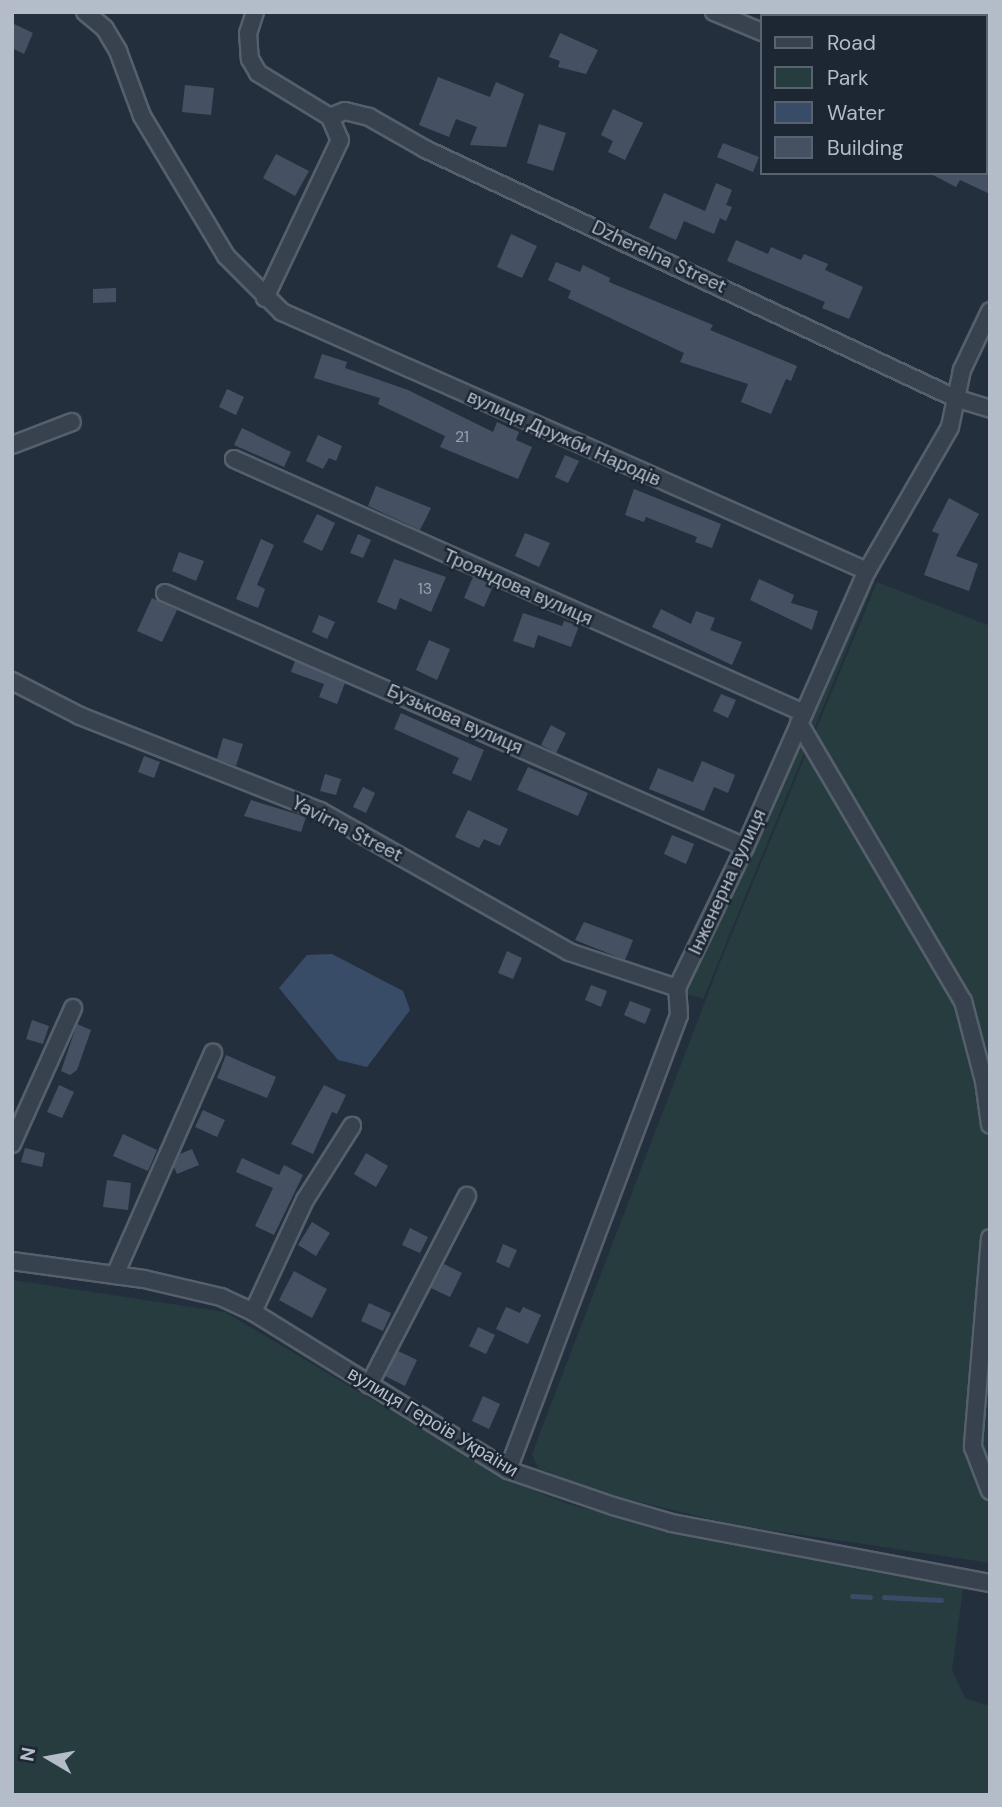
<!DOCTYPE html>
<meta charset="utf-8">
<style>
body{margin:0}
#map{position:relative;width:1002px;height:1807px;overflow:hidden;background:#242f3e;font-family:"DM Sans",sans-serif}
div>[style]{position:absolute}
[style*='--x']{left:calc(var(--x)*1px);top:calc(var(--y)*1px);width:calc(var(--w)*1px);rotate:calc(var(--a)*1deg)}
.green>*{inset:0;background:#263c3f}
.water>*{inset:0;background:#394c67}
.stream>*{height:4.5px;margin:-2.25px;padding:0 2.25px;transform-origin:2.25px;border-radius:2.25px;background:#394c67}
.building>*{inset:0;background:#455162}
.roads{filter:drop-shadow(2px 0 #565f6c) drop-shadow(-2px 0 #565f6c) drop-shadow(0 2px #565f6c) drop-shadow(0 -2px #565f6c)}
.street>*{height:16px;margin:-8px;padding:0 8px;transform-origin:8px;border-radius:8px;background:#38414e}
span{translate:-50% -50%;white-space:nowrap;text-align:center;line-height:1.15;-webkit-text-stroke:5px #1d2633;paint-order:stroke}
.number-label{font-size:16px;color:#98a1af}
.number-label span{-webkit-text-stroke-width:0}
.street-label{font-size:19px;color:#b4bcc9}
.frame{position:absolute;inset:0;border:14px solid #b4bcc9;pointer-events:none}
.legend{position:absolute;left:760px;top:14px;width:228px;height:161px;box-sizing:border-box;background:#1d2633;border:2px solid #59626f;margin:0;padding:9px 12px;list-style:none;font-size:21px;color:#b4bcc9}
.legend li{display:flex;align-items:center;gap:14px;height:35px}
.legend b{width:35px;border:2px solid #59626f}
.north{position:absolute;left:14px;top:1723px;width:70px;height:70px;-webkit-text-stroke:5px #1d2633;paint-order:stroke;rotate:280deg;font-size:19px;font-weight:700;line-height:28px;text-align:center;color:#b4bcc9}
.north::after{content:'';display:block;margin:auto;width:24px;height:32px;background:#b4bcc9;clip-path:polygon(50% 0,100% 100%,50% 72%,0 100%)}
</style>
<div id="map">
<div class="green">
<div style="clip-path:polygon(866px 577px,875px 581px,703px 999px,681px 992px)"></div>
<div style="clip-path:polygon(877px 582px,990px 626px,990px 1563px,735px 1525px,598px 1492px,538px 1468px,532px 1454px,719px 965px)"></div>
<div style="clip-path:polygon(12px 1280px,225px 1312px,505px 1479px,568px 1504px,667px 1530px,964px 1582px,952px 1670px,965px 1698px,990px 1706px,990px 1795px,12px 1795px)"></div>
</div>
<div class="water">
<div style="clip-path:polygon(332px 954px,403px 991px,410px 1010px,367px 1067px,338px 1060px,279px 988px,307px 955px)"></div>
</div>
<div class="stream">
<div style="--x:852;--y:1596;--w:18;--a:3"></div>
<div style="--x:884;--y:1597;--w:57;--a:3"></div>
</div>
<div class="building">
<div style="clip-path:polygon(12px 23px,33px 33px,24px 54px,12px 48px)"></div>
<div style="clip-path:polygon(560px 33px,598px 50px,586px 74px,558px 67px,560px 61px,549px 57px)"></div>
<div style="clip-path:polygon(438px 77px,490px 97px,496px 82px,524px 94px,506px 147px,470px 145px,477px 127px,456px 119px,449px 137px,419px 125px)"></div>
<div style="clip-path:polygon(185px 85px,214px 88px,211px 115px,182px 112px)"></div>
<div style="clip-path:polygon(613px 109px,643px 123px,625px 160px,608px 152px,613px 141px,601px 135px)"></div>
<div style="clip-path:polygon(539px 124px,566px 133px,553px 171px,527px 163px)"></div>
<div style="clip-path:polygon(723px 143px,759px 157px,753px 172px,717px 157px)"></div>
<div style="clip-path:polygon(276px 154px,309px 171px,295px 196px,263px 178px)"></div>
<div style="clip-path:polygon(929px 173px,990px 173px,990px 194px,960px 180px,956px 187px)"></div>
<div style="clip-path:polygon(716px 183px,732px 190px,726px 205px,732px 207px,726px 221px,720px 218px,714px 234px,684px 221px,676px 240px,649px 228px,664px 193px,705px 211px)"></div>
<div style="clip-path:polygon(511px 234px,537px 246px,522px 278px,497px 267px)"></div>
<div style="clip-path:polygon(736px 240px,768px 254px,771px 247px,801px 260px,804px 254px,828px 264px,825px 270px,863px 287px,849px 319px,822px 308px,825px 302px,727px 261px)"></div>
<div style="clip-path:polygon(556px 262px,580px 272px,583px 265px,610px 278px,609px 282px,713px 325px,710px 330px,797px 366px,791px 381px,786px 379px,771px 414px,741px 402px,748px 384px,680px 362px,684px 353px,568px 298px,571px 291px,548px 280px)"></div>
<div style="clip-path:polygon(116px 288px,116px 302px,93px 303px,93px 289px)"></div>
<div style="clip-path:polygon(322px 354px,347px 362px,345px 368px,408px 390px,493px 432px,497px 422px,519px 432px,516px 440px,532px 447px,518px 479px,440px 447px,445px 436px,378px 404px,380px 398px,314px 378px)"></div>
<div style="clip-path:polygon(227px 389px,244px 397px,236px 415px,219px 407px)"></div>
<div style="clip-path:polygon(242px 428px,291px 452px,284px 467px,234px 445px)"></div>
<div style="clip-path:polygon(318px 435px,342px 446px,336px 461px,329px 458px,323px 469px,306px 461px)"></div>
<div style="clip-path:polygon(565px 455px,579px 461px,568px 483px,555px 477px)"></div>
<div style="clip-path:polygon(376px 486px,431px 508px,420px 530px,368px 506px)"></div>
<div style="clip-path:polygon(634px 489px,721px 524px,712px 548px,695px 542px,697px 537px,646px 517px,644px 522px,625px 515px)"></div>
<div style="clip-path:polygon(949px 498px,979px 514px,956px 556px,978px 564px,969px 591px,924px 575px,939px 534px,932px 531px)"></div>
<div style="clip-path:polygon(317px 514px,335px 523px,322px 551px,303px 542px)"></div>
<div style="clip-path:polygon(525px 533px,550px 543px,539px 567px,515px 556px)"></div>
<div style="clip-path:polygon(358px 534px,371px 540px,363px 558px,350px 553px)"></div>
<div style="clip-path:polygon(261px 539px,274px 545px,257px 585px,265px 589px,258px 608px,236px 599px)"></div>
<div style="clip-path:polygon(179px 552px,204px 561px,196px 581px,172px 571px)"></div>
<div style="clip-path:polygon(394px 559px,446px 577px,431px 612px,400px 598px,396px 610px,377px 602px)"></div>
<div style="clip-path:polygon(473px 577px,493px 586px,484px 607px,464px 598px)"></div>
<div style="clip-path:polygon(759px 579px,794px 595px,791px 603px,818px 611px,812px 630px,750px 600px)"></div>
<div style="clip-path:polygon(152px 598px,177px 610px,162px 642px,137px 631px)"></div>
<div style="clip-path:polygon(661px 609px,691px 624px,696px 611px,715px 618px,710px 630px,742px 642px,732px 665px,652px 627px)"></div>
<div style="clip-path:polygon(523px 613px,562px 626px,564px 621px,579px 626px,571px 647px,538px 635px,534px 648px,513px 641px)"></div>
<div style="clip-path:polygon(319px 615px,335px 622px,327px 639px,312px 632px)"></div>
<div style="clip-path:polygon(429px 640px,450px 649px,437px 680px,416px 670px)"></div>
<div style="clip-path:polygon(295px 661px,345px 683px,337px 704px,319px 697px,324px 684px,291px 672px)"></div>
<div style="clip-path:polygon(721px 694px,736px 700px,728px 718px,713px 711px)"></div>
<div style="clip-path:polygon(401px 713px,484px 750px,471px 781px,452px 773px,459px 758px,394px 729px)"></div>
<div style="clip-path:polygon(551px 725px,566px 733px,556px 753px,541px 745px)"></div>
<div style="clip-path:polygon(223px 738px,243px 744px,236px 766px,217px 759px)"></div>
<div style="clip-path:polygon(144px 756px,160px 762px,154px 778px,138px 772px)"></div>
<div style="clip-path:polygon(702px 761px,735px 775px,728px 793px,714px 787px,704px 811px,649px 789px,658px 768px,693px 782px)"></div>
<div style="clip-path:polygon(528px 767px,588px 793px,578px 816px,517px 790px)"></div>
<div style="clip-path:polygon(325px 774px,341px 779px,336px 795px,320px 791px)"></div>
<div style="clip-path:polygon(363px 787px,375px 793px,366px 813px,353px 807px)"></div>
<div style="clip-path:polygon(251px 800px,306px 817px,301px 832px,244px 816px)"></div>
<div style="clip-path:polygon(468px 810px,508px 829px,500px 846px,484px 839px,479px 848px,455px 837px)"></div>
<div style="clip-path:polygon(672px 835px,694px 844px,686px 864px,664px 854px)"></div>
<div style="clip-path:polygon(584px 922px,633px 940px,625px 960px,575px 940px)"></div>
<div style="clip-path:polygon(507px 951px,522px 958px,513px 979px,498px 973px)"></div>
<div style="clip-path:polygon(591px 985px,607px 991px,601px 1007px,585px 1000px)"></div>
<div style="clip-path:polygon(630px 1001px,651px 1009px,645px 1024px,624px 1015px)"></div>
<div style="clip-path:polygon(32px 1020px,49px 1026px,43px 1044px,26px 1039px)"></div>
<div style="clip-path:polygon(77px 1024px,91px 1030px,77px 1070px,70px 1075px,61px 1071px)"></div>
<div style="clip-path:polygon(226px 1055px,276px 1077px,267px 1098px,217px 1078px)"></div>
<div style="clip-path:polygon(59px 1085px,74px 1092px,62px 1118px,47px 1112px)"></div>
<div style="clip-path:polygon(324px 1085px,346px 1095px,337px 1114px,332px 1112px,313px 1154px,291px 1144px)"></div>
<div style="clip-path:polygon(203px 1110px,225px 1120px,217px 1137px,195px 1127px)"></div>
<div style="clip-path:polygon(123px 1134px,157px 1150px,148px 1171px,113px 1156px)"></div>
<div style="clip-path:polygon(25px 1148px,45px 1153px,42px 1167px,21px 1162px)"></div>
<div style="clip-path:polygon(192px 1149px,199px 1165px,177px 1174px,174px 1167px,180px 1154px)"></div>
<div style="clip-path:polygon(366px 1153px,388px 1166px,376px 1187px,354px 1174px)"></div>
<div style="clip-path:polygon(242px 1158px,279px 1175px,284px 1165px,303px 1175px,274px 1235px,255px 1226px,273px 1188px,236px 1172px)"></div>
<div style="clip-path:polygon(107px 1180px,131px 1183px,128px 1210px,103px 1207px)"></div>
<div style="clip-path:polygon(312px 1222px,330px 1233px,316px 1256px,298px 1245px)"></div>
<div style="clip-path:polygon(410px 1228px,428px 1237px,420px 1253px,402px 1245px)"></div>
<div style="clip-path:polygon(503px 1244px,517px 1250px,509px 1268px,496px 1262px)"></div>
<div style="clip-path:polygon(444px 1264px,462px 1273px,450px 1297px,431px 1288px)"></div>
<div style="clip-path:polygon(294px 1271px,327px 1289px,312px 1318px,279px 1300px)"></div>
<div style="clip-path:polygon(369px 1303px,391px 1313px,383px 1331px,361px 1321px)"></div>
<div style="clip-path:polygon(506px 1307px,520px 1313px,523px 1307px,541px 1315px,528px 1344px,496px 1329px)"></div>
<div style="clip-path:polygon(478px 1327px,495px 1335px,486px 1354px,469px 1346px)"></div>
<div style="clip-path:polygon(398px 1351px,417px 1360px,405px 1386px,385px 1376px)"></div>
<div style="clip-path:polygon(483px 1396px,500px 1404px,489px 1429px,472px 1421px)"></div>
</div>
<div class="roads">
<div class="street">
<div style="--x:85;--y:12;--w:26;--a:40"></div>
<div style="--x:105;--y:29;--w:26;--a:59"></div>
<div style="--x:118;--y:51;--w:69;--a:69.7"></div>
<div style="--x:142;--y:116;--w:163;--a:59"></div>
<div style="--x:226;--y:256;--w:79;--a:45"></div>
<div style="--x:282;--y:312;--w:640;--a:23.88"></div>
<div style="--x:255;--y:12;--w:22;--a:108"></div>
<div style="--x:248;--y:33;--w:26;--a:86"></div>
<div style="--x:250;--y:59;--w:16;--a:60"></div>
<div style="--x:258;--y:73;--w:84;--a:31.4"></div>
<div style="--x:330;--y:117;--w:25;--a:67"></div>
<div style="--x:340;--y:140;--w:175;--a:115.4"></div>
<div style="--x:714;--y:12;--w:52;--a:22.6"></div>
<div style="--x:330;--y:117;--w:16;--a:-22"></div>
<div style="--x:345;--y:111;--w:25;--a:14"></div>
<div style="--x:369;--y:117;--w:64;--a:29.7"></div>
<div style="--x:425;--y:149;--w:586;--a:25.16"></div>
<div style="--x:955;--y:398;--w:37;--a:17"></div>
<div style="--x:986;--y:131;--w:4;--a:27"></div>
<div style="--x:12;--y:445;--w:64;--a:-21"></div>
<div style="--x:234;--y:459;--w:624;--a:24.02"></div>
<div style="--x:165;--y:593;--w:633;--a:23.65"></div>
<div style="--x:12;--y:681;--w:76;--a:27.2"></div>
<div style="--x:80;--y:716;--w:258;--a:21.6"></div>
<div style="--x:320;--y:811;--w:286;--a:29.5"></div>
<div style="--x:569;--y:952;--w:114;--a:18.4"></div>
<div style="--x:799;--y:723;--w:323;--a:59.5"></div>
<div style="--x:963;--y:1001;--w:83;--a:75.3"></div>
<div style="--x:984;--y:1081;--w:44;--a:82.2"></div>
<div style="--x:12;--y:1144;--w:149;--a:-65.8"></div>
<div style="--x:990;--y:1238;--w:210;--a:94.7"></div>
<div style="--x:973;--y:1447;--w:47;--a:68.9"></div>
<div style="--x:12;--y:1261;--w:133;--a:7.8"></div>
<div style="--x:144;--y:1279;--w:79;--a:13.2"></div>
<div style="--x:221;--y:1297;--w:35;--a:25"></div>
<div style="--x:253;--y:1312;--w:300;--a:31.8"></div>
<div style="--x:508;--y:1470;--w:111;--a:18.9"></div>
<div style="--x:613;--y:1506;--w:61;--a:16.1"></div>
<div style="--x:672;--y:1523;--w:324;--a:10.7"></div>
<div style="--x:115;--y:1275;--w:243;--a:-66.2"></div>
<div style="--x:253;--y:1312;--w:123;--a:-65.1"></div>
<div style="--x:305;--y:1200;--w:88;--a:-57.6"></div>
<div style="--x:369;--y:1385;--w:213;--a:-62.6"></div>
<div style="--x:508;--y:1470;--w:486;--a:-69.4"></div>
<div style="--x:679;--y:1015;--w:27;--a:-94"></div>
<div style="--x:677;--y:988;--w:157;--a:-64.3"></div>
<div style="--x:745;--y:847;--w:302;--a:-66.2"></div>
<div style="--x:867;--y:571;--w:166;--a:-60"></div>
<div style="--x:950;--y:427;--w:58;--a:-78.1"></div>
<div style="--x:962;--y:370;--w:65;--a:-64.6"></div>
</div>
</div>
<div class="number-label">
<span style="left:462px;top:437px">21</span>
<span style="left:425px;top:589px">13</span>
</div>
<div class="street-label">
<span style="left:659px;top:257px;rotate:25deg">Dzherelna Street</span>
<span style="left:564px;top:438px;rotate:24deg">вулиця Дружби Народів</span>
<span style="left:518px;top:587px;rotate:24deg">Трояндова вулиця</span>
<span style="left:455px;top:719px;rotate:24deg">Бузькова вулиця</span>
<span style="left:347px;top:829px;rotate:27deg">Yavirna Street</span>
<span style="left:727px;top:882px;rotate:-65deg">Інженерна вулиця</span>
<span style="left:433px;top:1422px;rotate:31deg">вулиця Героїв України</span>
</div>
<div class="frame"></div>
<ul class="legend">
<li><b style="height:9px;background:#38414e"></b>Road</li>
<li><b style="height:19px;background:#263c3f"></b>Park</li>
<li><b style="height:19px;background:#394c67"></b>Water</li>
<li><b style="height:19px;background:#455162"></b>Building</li>
</ul>
<div class="north">N</div>
</div>
